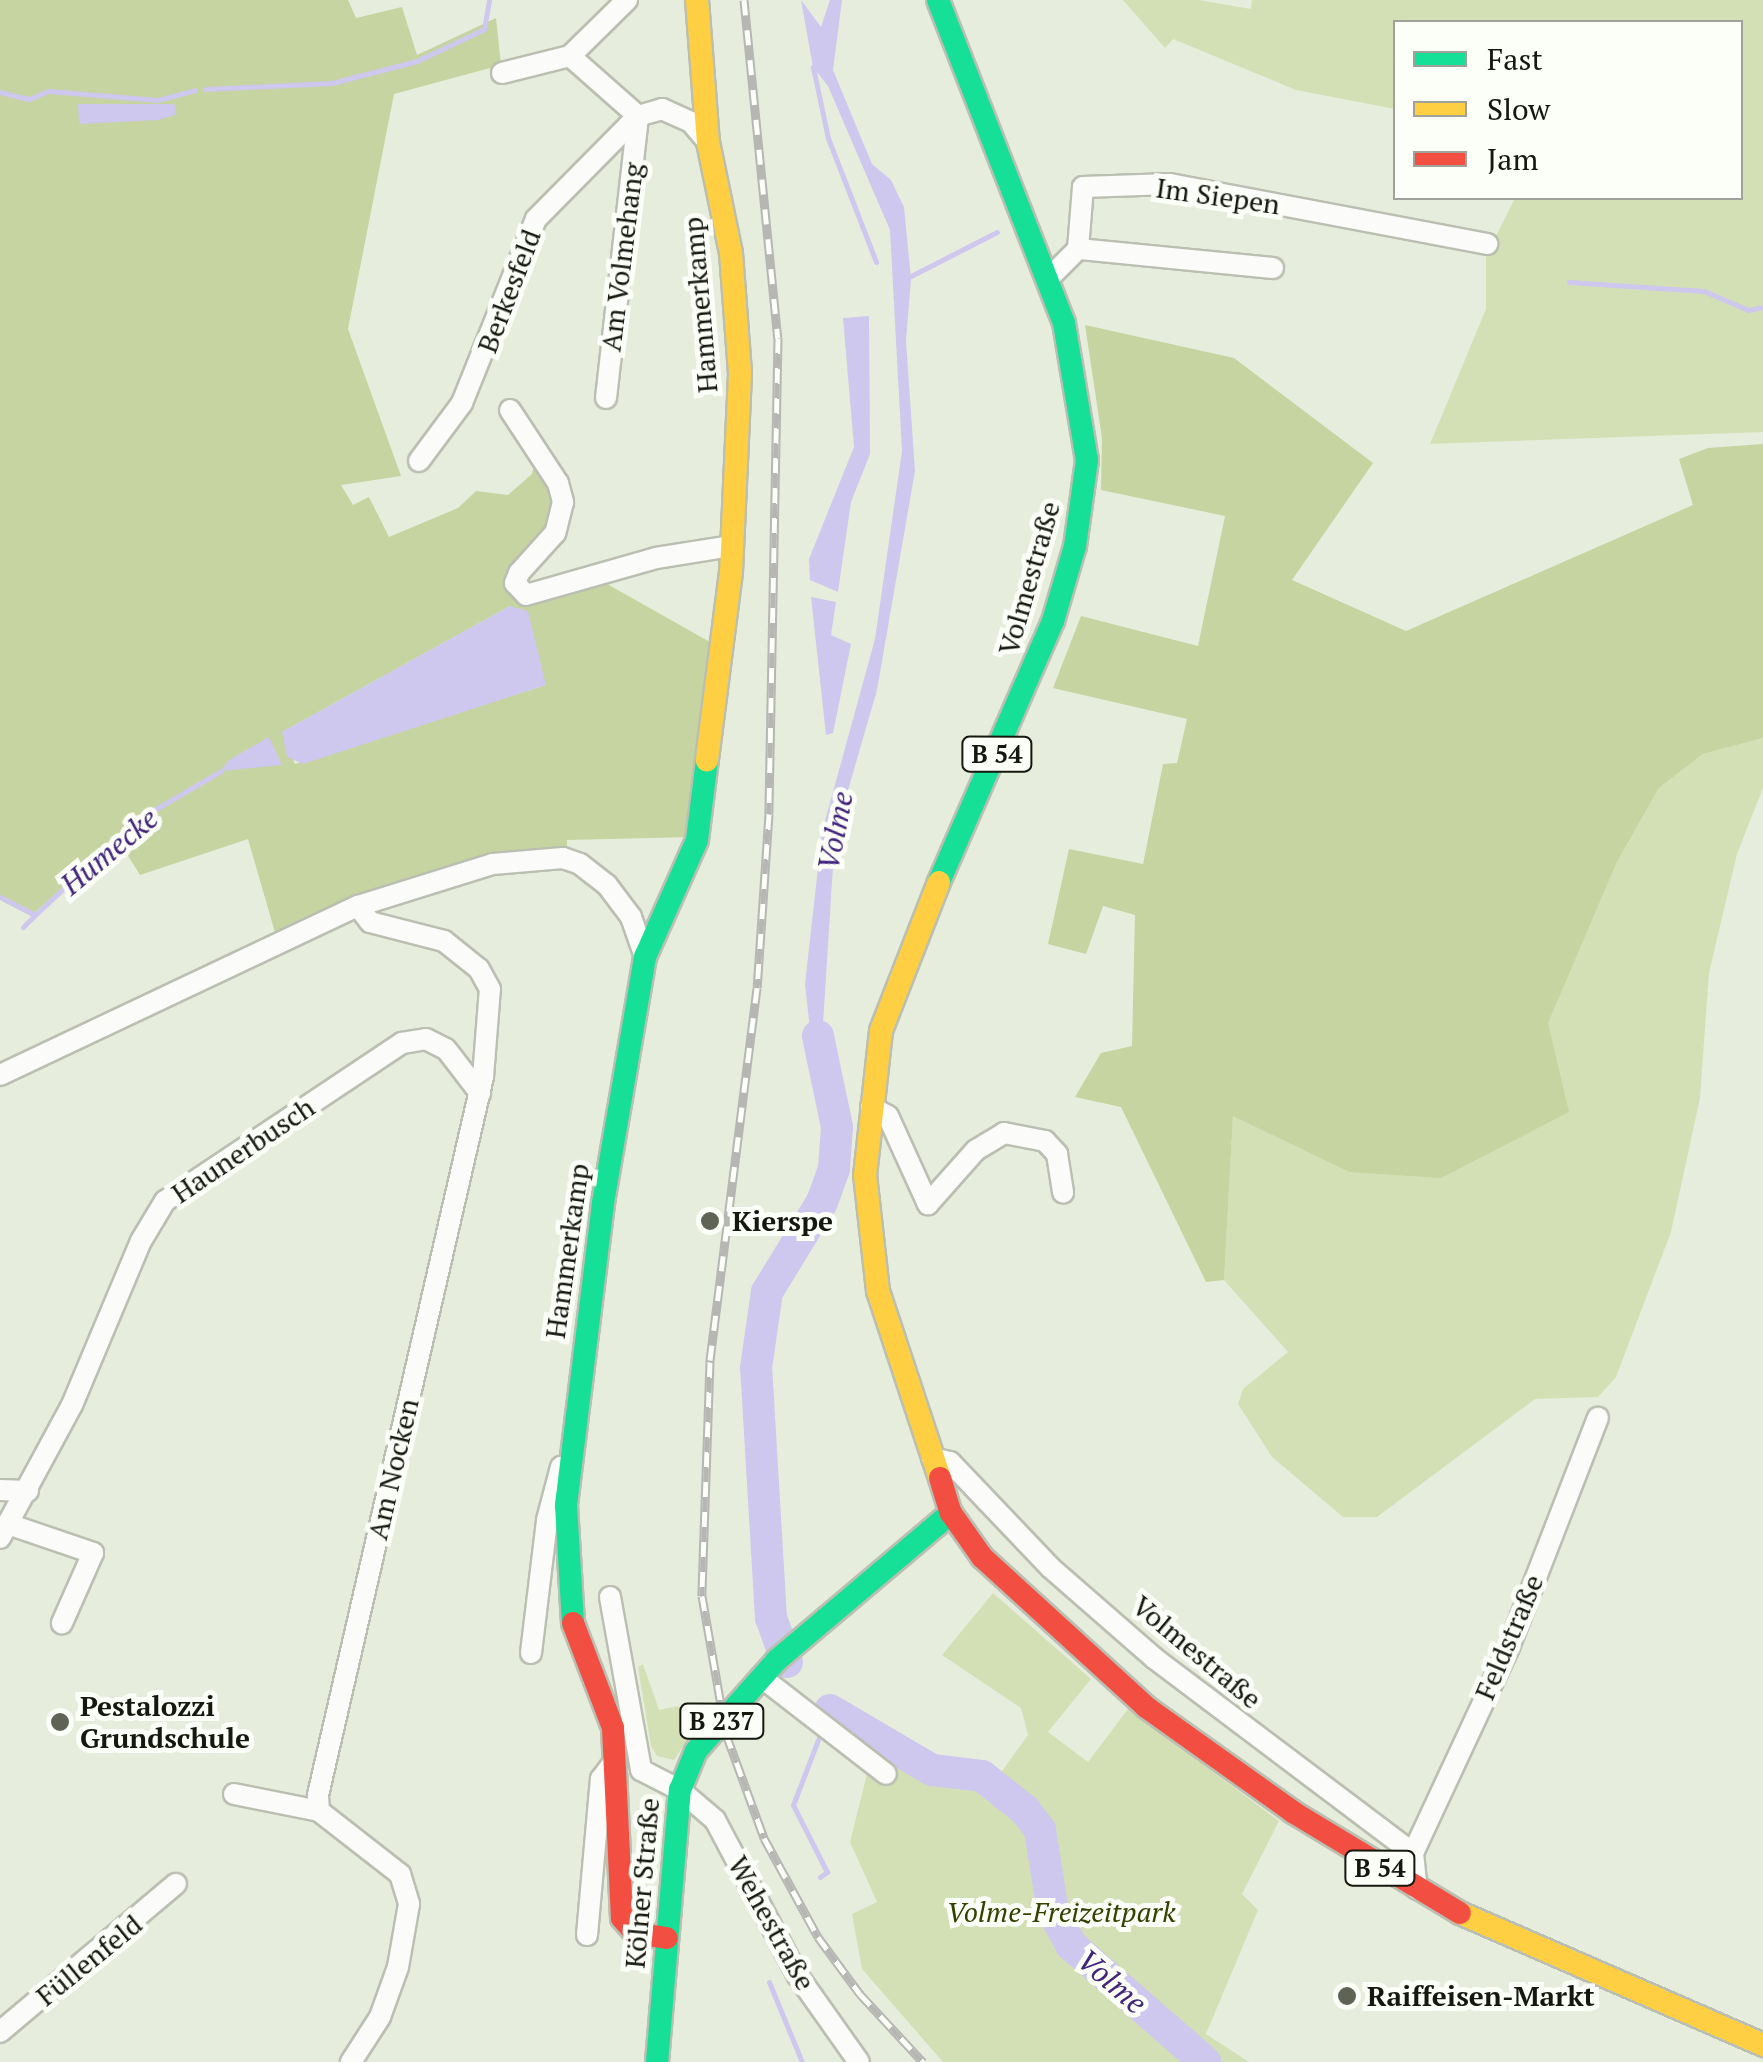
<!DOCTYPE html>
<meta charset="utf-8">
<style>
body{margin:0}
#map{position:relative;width:1763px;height:2062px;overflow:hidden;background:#e7eddc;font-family:"PT Serif",serif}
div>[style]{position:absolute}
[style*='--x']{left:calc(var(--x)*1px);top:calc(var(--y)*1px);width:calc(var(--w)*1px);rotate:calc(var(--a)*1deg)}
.green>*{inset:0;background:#d3e0b6}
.forest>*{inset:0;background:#c5d4a0}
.water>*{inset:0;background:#cec7ee}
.stream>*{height:5px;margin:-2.5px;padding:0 2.5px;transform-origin:2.5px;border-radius:2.5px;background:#cec7ee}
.river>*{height:32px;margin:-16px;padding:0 16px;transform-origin:16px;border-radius:16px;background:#cec7ee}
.roads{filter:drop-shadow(2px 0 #bbbfb2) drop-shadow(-2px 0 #bbbfb2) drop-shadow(0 2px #bbbfb2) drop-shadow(0 -2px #bbbfb2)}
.street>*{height:20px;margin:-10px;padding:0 10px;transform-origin:10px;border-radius:10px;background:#fbfcfa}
.fast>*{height:22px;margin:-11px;padding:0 11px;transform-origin:11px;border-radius:11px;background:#16e098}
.slow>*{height:22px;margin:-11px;padding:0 11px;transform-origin:11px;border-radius:11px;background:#ffcf43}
.jam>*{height:22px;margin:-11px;padding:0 11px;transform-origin:11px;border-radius:11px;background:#f24e42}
.rail>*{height:9px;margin-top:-4.5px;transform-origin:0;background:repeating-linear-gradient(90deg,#fcfef8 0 15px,#b6b7b3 0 30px);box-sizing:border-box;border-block:2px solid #b6b7b3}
.dots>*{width:28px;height:28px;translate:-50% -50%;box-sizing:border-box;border:5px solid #fcfef8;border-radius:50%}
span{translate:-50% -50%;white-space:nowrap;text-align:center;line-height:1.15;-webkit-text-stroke:10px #fcfef8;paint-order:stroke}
.shield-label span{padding:2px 8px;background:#fcfef8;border:2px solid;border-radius:8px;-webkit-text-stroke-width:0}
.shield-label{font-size:25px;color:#15180d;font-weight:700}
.street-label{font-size:28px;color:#15180d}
.poi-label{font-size:28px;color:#15180d;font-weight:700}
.left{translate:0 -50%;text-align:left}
.park-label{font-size:28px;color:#334101;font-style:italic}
.water-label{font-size:30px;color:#41247c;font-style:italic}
.legend{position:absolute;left:1393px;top:20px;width:350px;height:180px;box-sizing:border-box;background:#fcfef8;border:2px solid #a0a29a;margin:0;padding:12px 18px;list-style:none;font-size:30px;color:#15180d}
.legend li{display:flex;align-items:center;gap:20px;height:50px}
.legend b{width:50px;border:2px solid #a0a29a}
</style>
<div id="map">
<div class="green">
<div style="clip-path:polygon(1123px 0,1199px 0,1251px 9px,1252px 0,1763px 0,1763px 432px,1430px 444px,1486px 309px,1486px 256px,1515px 198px,1740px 198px,1740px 22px,1396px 22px,1395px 109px,1296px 90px,1173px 39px,1165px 48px)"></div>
<div style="clip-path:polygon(1763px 738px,1763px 788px,1737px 854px,1709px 973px,1700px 1098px,1671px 1232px,1616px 1377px,1598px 1397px,1535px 1399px,1377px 1517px,1343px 1517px,1272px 1457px,1238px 1404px,1243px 1389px,1288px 1352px,1224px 1280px,1233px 1115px,1349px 1172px,1547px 1024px,1617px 862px,1659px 788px,1703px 754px)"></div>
<div style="clip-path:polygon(993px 1593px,1091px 1679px,1048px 1732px,1088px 1762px,1128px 1709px,1279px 1821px,1242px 1894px,1258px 1910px,1206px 2034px,1249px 2062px,943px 2062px,862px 1969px,852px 1914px,877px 1902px,850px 1842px,873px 1750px,851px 1734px,863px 1715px,925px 1759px,1002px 1771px,1028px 1735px,1021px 1708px,942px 1655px)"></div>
<div style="clip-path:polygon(643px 1664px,659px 1710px,678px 1706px,699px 1723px,674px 1760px,657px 1756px,651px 1746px,638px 1667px)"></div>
</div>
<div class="forest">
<div style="clip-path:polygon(evenodd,0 0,348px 0,356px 18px,402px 7px,417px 55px,496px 18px,501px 65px,394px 94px,348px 329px,401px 476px,341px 485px,353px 505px,369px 497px,389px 537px,458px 508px,476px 491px,508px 495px,532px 474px,536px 456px,560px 499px,515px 595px,600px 580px,710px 642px,692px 837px,567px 840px,567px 850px,276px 936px,248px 839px,140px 875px,117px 838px,31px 916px,0 900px,0 0,510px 606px,546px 685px,295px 764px,282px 732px,510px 606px)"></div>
<div style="clip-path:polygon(1085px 325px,1234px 358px,1373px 463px,1292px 580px,1406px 631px,1693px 505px,1679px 459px,1708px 448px,1763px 444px,1763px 738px,1703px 754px,1659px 788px,1617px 862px,1548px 1023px,1569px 1112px,1441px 1178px,1349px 1172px,1233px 1116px,1224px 1280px,1206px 1282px,1121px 1107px,1075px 1097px,1101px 1053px,1132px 1046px,1135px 915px,1103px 906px,1086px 954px,1048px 944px,1069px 849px,1143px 864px,1163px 764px,1177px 763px,1187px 719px,1053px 688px,1081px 616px,1198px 646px,1225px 516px,1101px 490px,1102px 438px)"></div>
</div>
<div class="water">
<div style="clip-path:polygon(801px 0,821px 27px,830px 0,842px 0,833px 70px,872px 164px,891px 180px,904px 207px,911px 279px,906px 341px,915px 471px,877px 690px,835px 835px,823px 1024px,834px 1078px,815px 1075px,805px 984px,822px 832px,875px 639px,902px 451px,890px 230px,828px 86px,813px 67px)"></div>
<div style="clip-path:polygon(78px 104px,174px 104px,176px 108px,175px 115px,158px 120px,79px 124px)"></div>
<div style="clip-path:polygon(869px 316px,870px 454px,851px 502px,838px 592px,810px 580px,809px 559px,854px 447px,843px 318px)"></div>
<div style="clip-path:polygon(811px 597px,836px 602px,831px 635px,851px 644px,833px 733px,826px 735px)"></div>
<div style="clip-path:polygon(510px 606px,528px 611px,546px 685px,303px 764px,287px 757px,282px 732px)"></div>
<div style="clip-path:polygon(269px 737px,282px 765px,221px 771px,229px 760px)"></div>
</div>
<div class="stream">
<div style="--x:819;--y:64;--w:7;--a:153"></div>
<div style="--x:813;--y:67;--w:73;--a:78.1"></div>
<div style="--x:828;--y:138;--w:133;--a:68.8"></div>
<div style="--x:205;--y:89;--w:127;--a:-2.7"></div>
<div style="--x:332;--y:83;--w:88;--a:-14.5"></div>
<div style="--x:417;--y:61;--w:74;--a:-25.5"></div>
<div style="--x:484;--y:29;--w:29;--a:-80"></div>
<div style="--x:0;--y:92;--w:30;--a:14"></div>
<div style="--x:29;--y:99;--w:22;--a:-22"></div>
<div style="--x:49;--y:91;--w:109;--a:4.7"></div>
<div style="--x:158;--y:100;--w:38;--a:-15"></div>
<div style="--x:907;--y:278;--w:101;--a:-27.1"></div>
<div style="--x:1569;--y:282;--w:135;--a:3.8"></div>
<div style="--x:1704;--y:291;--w:48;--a:23.4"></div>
<div style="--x:1748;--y:310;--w:15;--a:-11"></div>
<div style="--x:0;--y:897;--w:39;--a:27"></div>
<div style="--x:35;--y:915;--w:139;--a:-43"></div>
<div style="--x:137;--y:820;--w:97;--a:-30.3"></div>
<div style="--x:23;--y:927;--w:17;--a:-45"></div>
<div style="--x:825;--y:1722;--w:13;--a:-67"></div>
<div style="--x:820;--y:1877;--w:9;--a:-36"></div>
<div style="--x:827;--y:1872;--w:75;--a:-116.9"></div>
<div style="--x:793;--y:1805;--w:78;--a:-69"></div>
<div style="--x:769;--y:1982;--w:87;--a:67.6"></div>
</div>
<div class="river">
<div style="--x:787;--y:1662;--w:47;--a:-110"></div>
<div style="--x:771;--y:1618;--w:250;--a:-93.4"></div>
<div style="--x:756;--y:1368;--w:77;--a:-81.8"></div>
<div style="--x:767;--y:1292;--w:105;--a:-58.6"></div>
<div style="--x:822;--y:1202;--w:35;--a:-70"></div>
<div style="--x:834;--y:1169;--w:42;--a:-85.9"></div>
<div style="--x:837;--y:1127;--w:93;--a:-101.8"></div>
<div style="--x:830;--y:1710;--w:118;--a:30.5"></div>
<div style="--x:932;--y:1770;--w:50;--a:6.8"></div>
<div style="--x:982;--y:1776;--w:55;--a:38.3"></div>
<div style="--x:1025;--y:1810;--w:25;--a:53"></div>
<div style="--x:1040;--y:1830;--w:83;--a:81"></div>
<div style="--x:1053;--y:1912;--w:38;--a:61"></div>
<div style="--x:1071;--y:1945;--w:178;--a:41.1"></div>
</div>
<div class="roads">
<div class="street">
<div style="--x:570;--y:56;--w:91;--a:41.4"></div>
<div style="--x:502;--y:73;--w:70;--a:-14"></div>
<div style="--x:570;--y:56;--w:80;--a:-44.5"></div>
<div style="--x:638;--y:116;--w:25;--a:-16"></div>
<div style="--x:662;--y:109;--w:32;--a:24"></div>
<div style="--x:691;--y:122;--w:23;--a:50"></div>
<div style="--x:1273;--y:268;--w:196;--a:-174.4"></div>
<div style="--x:1078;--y:249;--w:62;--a:-85.4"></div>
<div style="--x:1083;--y:187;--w:87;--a:-2"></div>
<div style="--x:1170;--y:184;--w:323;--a:10.7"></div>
<div style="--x:1048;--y:279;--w:42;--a:-45"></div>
<div style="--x:606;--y:398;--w:282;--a:-83.5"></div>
<div style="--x:510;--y:410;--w:87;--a:56.7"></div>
<div style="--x:558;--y:483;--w:20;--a:75"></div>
<div style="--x:563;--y:502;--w:32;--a:104"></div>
<div style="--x:555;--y:533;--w:54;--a:132"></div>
<div style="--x:519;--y:573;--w:11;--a:112"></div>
<div style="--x:515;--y:583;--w:16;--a:47"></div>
<div style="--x:526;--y:595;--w:135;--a:-15.9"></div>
<div style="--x:656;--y:558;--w:77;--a:-9"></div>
<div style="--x:419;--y:461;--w:72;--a:-53.4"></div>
<div style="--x:462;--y:403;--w:198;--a:-68.1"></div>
<div style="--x:536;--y:219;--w:145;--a:-45.3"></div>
<div style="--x:0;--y:1075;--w:396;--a:-25.3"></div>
<div style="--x:358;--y:906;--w:141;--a:-17.3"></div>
<div style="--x:493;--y:864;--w:70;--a:-4.9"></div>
<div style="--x:563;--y:858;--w:18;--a:19"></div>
<div style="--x:580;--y:864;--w:34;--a:38"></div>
<div style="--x:607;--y:885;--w:40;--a:53"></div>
<div style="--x:631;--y:917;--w:42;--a:70.7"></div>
<div style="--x:871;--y:1107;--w:19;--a:28"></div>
<div style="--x:888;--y:1116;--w:97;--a:65.6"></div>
<div style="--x:928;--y:1204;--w:72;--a:-48.4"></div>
<div style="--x:976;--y:1150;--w:33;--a:-31"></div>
<div style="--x:1004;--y:1133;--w:42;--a:11"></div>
<div style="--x:1045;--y:1141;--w:18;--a:47"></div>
<div style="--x:1057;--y:1154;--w:39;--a:81"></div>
<div style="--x:932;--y:1458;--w:18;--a:13"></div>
<div style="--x:950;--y:1462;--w:146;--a:46.4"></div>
<div style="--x:1051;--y:1568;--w:137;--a:41.1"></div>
<div style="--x:1154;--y:1658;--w:324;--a:37"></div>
<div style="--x:1413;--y:1853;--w:36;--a:84"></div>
<div style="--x:0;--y:1490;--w:28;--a:2"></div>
<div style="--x:8;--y:1524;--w:90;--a:18.8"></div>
<div style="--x:93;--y:1553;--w:77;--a:113.9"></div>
<div style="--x:0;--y:1538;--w:151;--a:-61.6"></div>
<div style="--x:72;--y:1405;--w:178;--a:-67.2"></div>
<div style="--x:141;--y:1241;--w:47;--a:-59"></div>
<div style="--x:165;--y:1201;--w:285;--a:-33.7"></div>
<div style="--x:402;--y:1043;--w:24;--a:-9"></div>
<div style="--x:426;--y:1039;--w:22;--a:27"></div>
<div style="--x:446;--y:1049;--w:56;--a:52.3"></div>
<div style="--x:610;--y:1597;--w:176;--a:79.8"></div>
<div style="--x:641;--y:1770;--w:44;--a:27.1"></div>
<div style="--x:680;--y:1790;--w:46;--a:40.6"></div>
<div style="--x:715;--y:1820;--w:177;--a:62"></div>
<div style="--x:798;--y:1976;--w:105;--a:54.7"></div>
<div style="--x:531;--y:1653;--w:134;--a:-83.1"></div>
<div style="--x:547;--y:1520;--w:55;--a:-75.2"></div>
<div style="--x:761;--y:1677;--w:158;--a:37.8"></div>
<div style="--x:234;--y:1794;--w:87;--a:11.3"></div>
<div style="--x:319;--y:1811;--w:103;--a:37.9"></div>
<div style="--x:400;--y:1874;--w:31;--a:73"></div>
<div style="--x:409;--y:1904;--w:64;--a:99.9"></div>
<div style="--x:398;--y:1967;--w:53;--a:109.8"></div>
<div style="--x:380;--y:2017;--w:54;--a:122.8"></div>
<div style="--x:319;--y:1811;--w:16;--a:-94"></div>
<div style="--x:318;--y:1795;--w:737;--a:-77.06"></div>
<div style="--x:483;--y:1077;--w:88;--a:-85.5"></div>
<div style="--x:490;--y:989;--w:23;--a:-119"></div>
<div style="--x:479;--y:969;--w:45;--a:-141.3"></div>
<div style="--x:444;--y:941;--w:76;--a:-165.6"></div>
<div style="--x:370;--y:922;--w:20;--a:-127"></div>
<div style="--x:1413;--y:1853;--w:227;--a:-65"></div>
<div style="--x:1509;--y:1647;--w:246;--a:-68.8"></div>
<div style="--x:587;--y:1935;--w:157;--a:-84.9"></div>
<div style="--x:601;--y:1779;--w:21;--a:-53"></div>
<div style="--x:0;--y:2032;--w:230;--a:-40.1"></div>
</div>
<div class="fast">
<div style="--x:938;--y:0;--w:347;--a:68.7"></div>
<div style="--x:1064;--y:323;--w:139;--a:80.5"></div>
<div style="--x:1087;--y:460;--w:87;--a:97.9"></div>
<div style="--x:1075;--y:546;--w:78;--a:106.3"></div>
<div style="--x:1053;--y:621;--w:285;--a:113.6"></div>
<div style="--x:573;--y:1623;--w:118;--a:-93.4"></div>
<div style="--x:566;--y:1505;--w:304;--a:-83"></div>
<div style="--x:603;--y:1203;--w:250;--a:-80.3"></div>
<div style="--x:645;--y:957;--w:128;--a:-66"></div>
<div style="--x:697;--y:840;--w:81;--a:-82.9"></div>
<div style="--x:657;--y:2062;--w:273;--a:-85.2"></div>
<div style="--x:680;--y:1790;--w:42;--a:-67.7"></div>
<div style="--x:696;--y:1751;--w:122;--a:-48.3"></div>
<div style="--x:777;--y:1660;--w:228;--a:-40.2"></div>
</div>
<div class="slow">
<div style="--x:697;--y:0;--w:142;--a:85.6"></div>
<div style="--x:708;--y:142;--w:113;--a:78.3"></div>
<div style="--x:731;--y:253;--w:121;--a:85.7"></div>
<div style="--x:740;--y:374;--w:198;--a:92.6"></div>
<div style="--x:731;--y:572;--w:190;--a:97.3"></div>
<div style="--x:939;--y:882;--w:160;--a:111.3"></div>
<div style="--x:881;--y:1031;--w:145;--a:96.3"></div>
<div style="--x:865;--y:1175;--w:117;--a:83.6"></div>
<div style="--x:878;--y:1291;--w:197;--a:71.7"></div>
<div style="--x:1460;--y:1913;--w:331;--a:23.5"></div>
</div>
<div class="jam">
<div style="--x:940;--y:1478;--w:37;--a:73"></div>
<div style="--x:951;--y:1513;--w:54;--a:54.8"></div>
<div style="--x:982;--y:1557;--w:222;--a:42.4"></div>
<div style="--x:1146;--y:1707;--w:181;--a:35.5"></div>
<div style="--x:1293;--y:1812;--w:195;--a:31.2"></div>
<div style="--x:573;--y:1623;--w:112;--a:69.1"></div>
<div style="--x:613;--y:1728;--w:190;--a:87.3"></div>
<div style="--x:622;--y:1918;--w:20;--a:49"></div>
<div style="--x:635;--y:1933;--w:32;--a:9"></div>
</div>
</div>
<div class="rail">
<div style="--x:744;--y:0;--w:340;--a:84.3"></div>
<div style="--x:778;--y:338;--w:476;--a:91.1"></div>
<div style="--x:769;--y:814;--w:174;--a:93.9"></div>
<div style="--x:757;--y:988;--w:377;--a:97.2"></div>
<div style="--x:710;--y:1362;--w:234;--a:92"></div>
<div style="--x:702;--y:1596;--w:140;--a:80.1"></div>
<div style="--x:726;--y:1734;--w:111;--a:69.9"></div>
<div style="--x:764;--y:1838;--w:113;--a:61.4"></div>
<div style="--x:818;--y:1937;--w:71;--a:53.6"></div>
<div style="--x:860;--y:1994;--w:93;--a:47.2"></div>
</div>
<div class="dots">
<div style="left:710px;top:1221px;background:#5e6355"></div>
<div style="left:60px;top:1722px;background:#5e6355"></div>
<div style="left:1347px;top:1996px;background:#5e6355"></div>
</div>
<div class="shield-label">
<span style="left:997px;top:754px">B 54</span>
<span style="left:722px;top:1721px">B 237</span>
<span style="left:1380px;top:1868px">B 54</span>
</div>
<div class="street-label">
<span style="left:1218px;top:196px;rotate:8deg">Im Siepen</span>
<span style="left:622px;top:257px;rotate:-83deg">Am Volmehang</span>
<span style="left:509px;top:291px;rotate:-69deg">Berkesfeld</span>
<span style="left:700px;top:305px;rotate:-95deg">Hammerkamp</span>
<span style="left:1029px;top:578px;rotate:-74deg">Volmestraße</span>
<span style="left:243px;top:1150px;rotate:-34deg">Haunerbusch</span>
<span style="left:567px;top:1251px;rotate:-82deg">Hammerkamp</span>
<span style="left:393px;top:1469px;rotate:-77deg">Am Nocken</span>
<span style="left:1509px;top:1637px;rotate:-67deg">Feldstraße</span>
<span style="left:1197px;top:1652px;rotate:40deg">Volmestraße</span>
<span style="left:642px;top:1883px;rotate:-85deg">Kölner Straße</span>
<span style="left:772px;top:1923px;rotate:61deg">Wehestraße</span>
<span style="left:89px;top:1960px;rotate:-39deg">Füllenfeld</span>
</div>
<div class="poi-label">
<span class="left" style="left:732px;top:1221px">Kierspe</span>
<span class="left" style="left:80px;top:1722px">Pestalozzi<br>Grundschule</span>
<span class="left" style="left:1367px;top:1996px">Raiffeisen-Markt</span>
</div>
<div class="park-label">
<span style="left:1061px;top:1912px">Volme-Freizeitpark</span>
</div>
<div class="water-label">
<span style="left:835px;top:831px;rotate:-79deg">Volme</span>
<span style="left:109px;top:851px;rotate:-40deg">Humecke</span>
<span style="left:1112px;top:1981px;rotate:41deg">Volme</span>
</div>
<ul class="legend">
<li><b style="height:12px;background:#16e098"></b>Fast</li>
<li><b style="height:12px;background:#ffcf43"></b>Slow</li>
<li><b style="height:12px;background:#f24e42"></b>Jam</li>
</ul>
</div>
